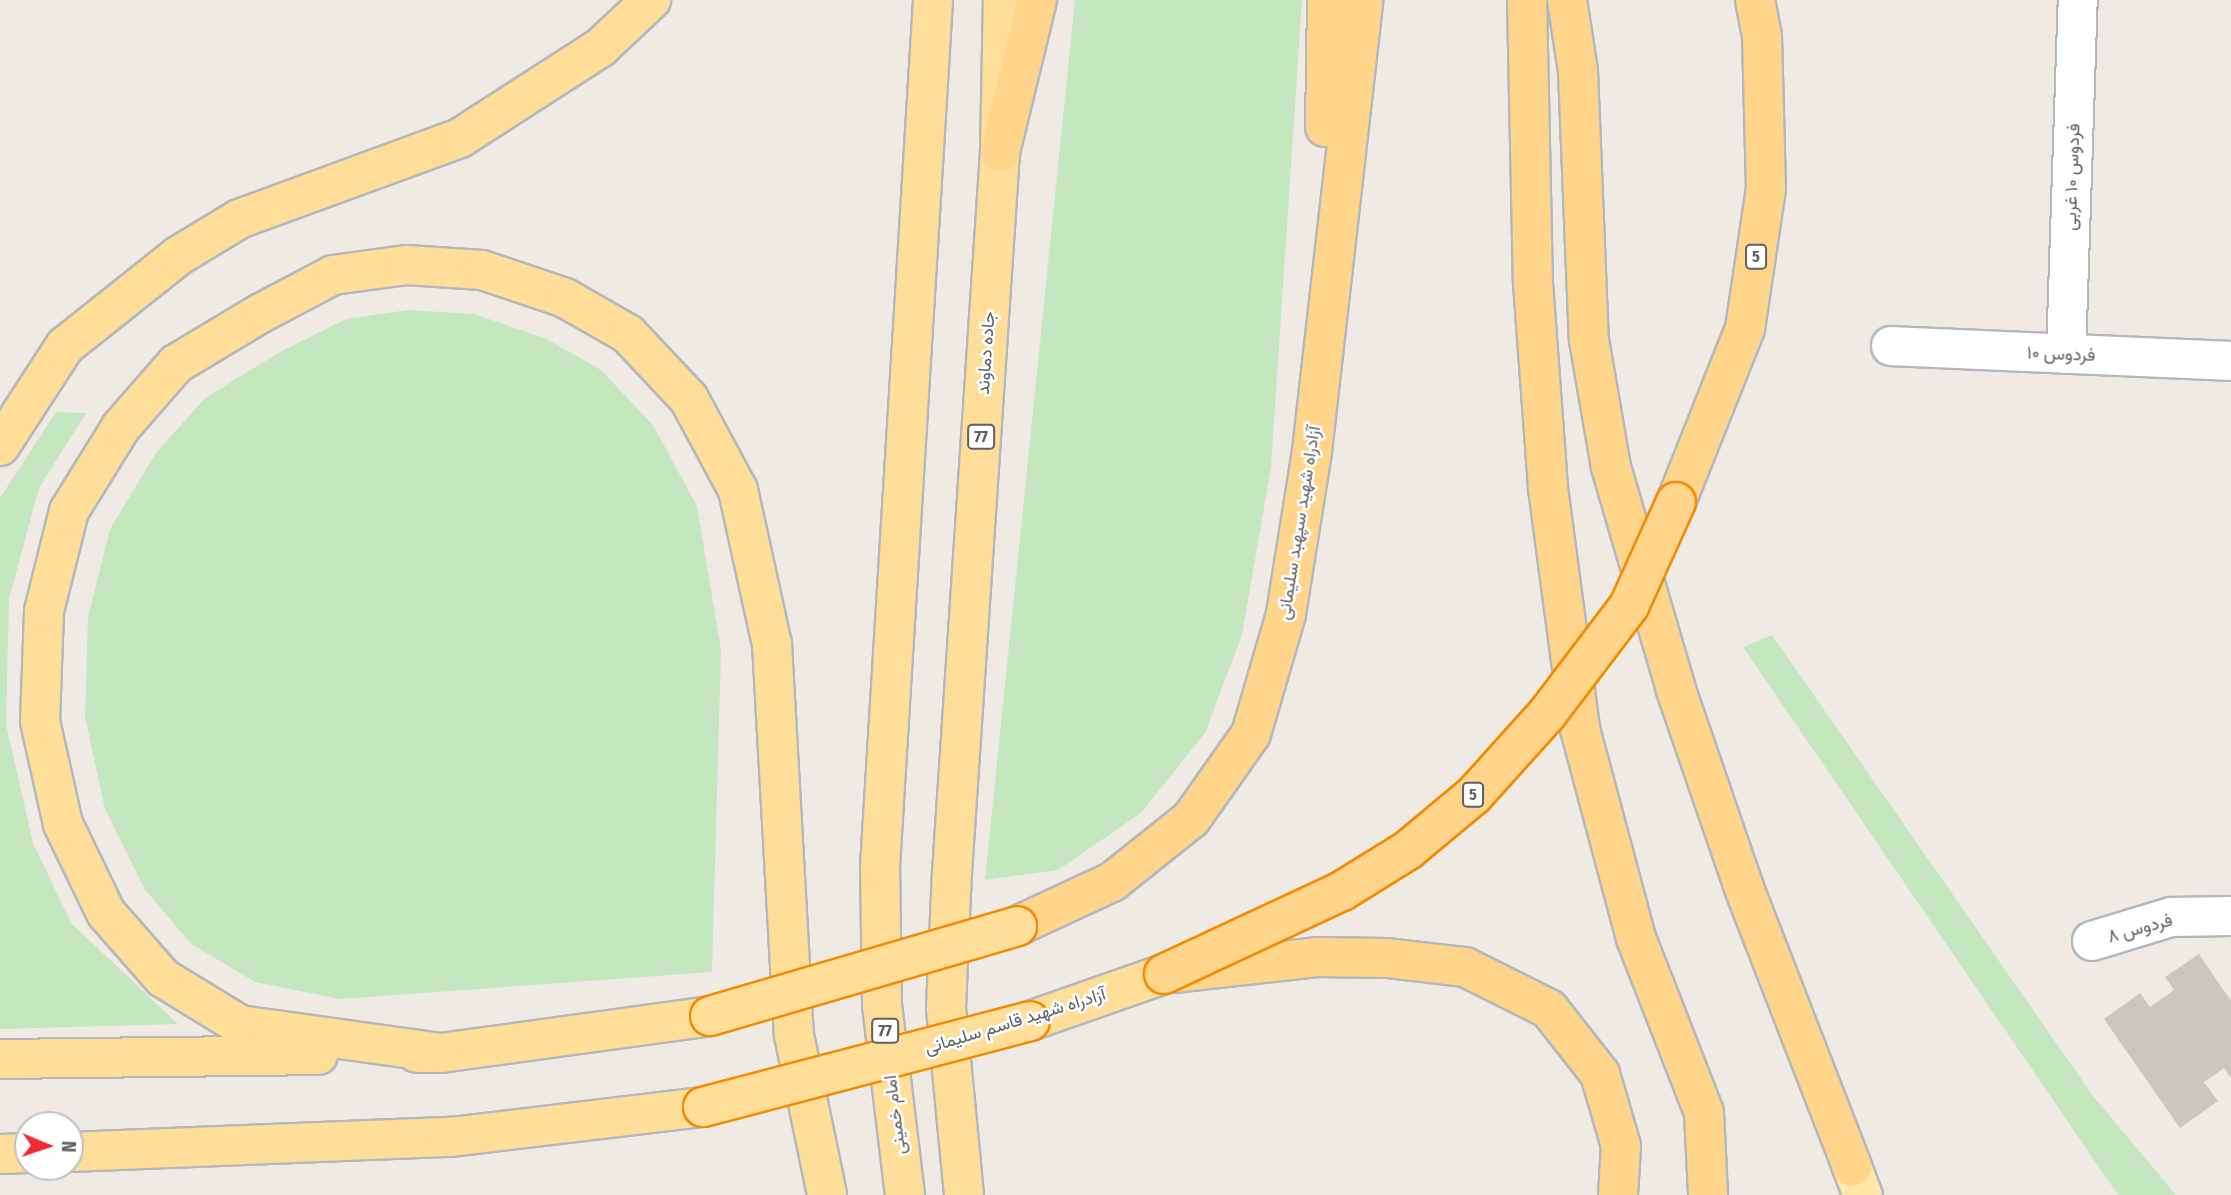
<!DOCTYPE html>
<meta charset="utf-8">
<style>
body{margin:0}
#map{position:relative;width:2231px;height:1195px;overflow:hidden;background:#efebe4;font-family:"Fira Sans Condensed",Vazirmatn,sans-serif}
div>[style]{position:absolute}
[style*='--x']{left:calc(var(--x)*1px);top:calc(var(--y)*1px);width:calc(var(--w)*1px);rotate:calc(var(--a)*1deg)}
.green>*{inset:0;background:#c4e7bf}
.building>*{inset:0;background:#cac6c0}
.roads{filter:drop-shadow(2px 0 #b4b8bb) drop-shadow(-2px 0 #b4b8bb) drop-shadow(0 2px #b4b8bb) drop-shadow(0 -2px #b4b8bb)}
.minor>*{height:38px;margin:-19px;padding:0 19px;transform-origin:19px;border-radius:19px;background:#fff}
.primary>*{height:38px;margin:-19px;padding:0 19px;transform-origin:19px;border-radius:19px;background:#ffe7a9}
.trunk>*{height:38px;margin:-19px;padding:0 19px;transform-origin:19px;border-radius:19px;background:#ffde9a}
.motorway>*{height:38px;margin:-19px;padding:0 19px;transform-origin:19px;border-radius:19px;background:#ffd48b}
.bridges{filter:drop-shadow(2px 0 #f38b00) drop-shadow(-2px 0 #f38b00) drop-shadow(0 2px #f38b00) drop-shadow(0 -2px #f38b00)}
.trunk-bridge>*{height:38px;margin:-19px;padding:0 19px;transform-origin:19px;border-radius:19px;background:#ffde9a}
.motorway-bridge>*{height:38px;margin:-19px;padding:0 19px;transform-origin:19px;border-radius:19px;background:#ffd48b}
span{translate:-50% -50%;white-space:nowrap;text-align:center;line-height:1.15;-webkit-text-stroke:5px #fff;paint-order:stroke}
.shield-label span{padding:2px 5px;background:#fff;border:2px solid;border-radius:5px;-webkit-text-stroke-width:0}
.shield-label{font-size:16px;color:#5c6165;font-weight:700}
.street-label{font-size:18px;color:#5c6165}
.north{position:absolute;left:14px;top:1111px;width:70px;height:70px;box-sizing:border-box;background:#fff;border:2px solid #bec0c1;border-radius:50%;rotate:92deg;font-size:19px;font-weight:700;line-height:28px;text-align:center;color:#5c6165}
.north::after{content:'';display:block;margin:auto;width:24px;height:32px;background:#f02930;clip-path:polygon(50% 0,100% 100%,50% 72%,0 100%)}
</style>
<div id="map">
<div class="green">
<div style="clip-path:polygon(1075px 0,1302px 0,1271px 467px,1242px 635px,1205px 733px,1141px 813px,1058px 870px,985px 880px)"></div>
<div style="clip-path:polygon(408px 310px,474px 314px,547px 339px,601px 370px,653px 425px,697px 506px,721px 650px,712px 972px,340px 999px,255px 982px,191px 944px,144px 888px,105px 809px,85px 717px,88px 617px,110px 529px,156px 453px,205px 398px,282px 351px,346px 319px)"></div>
<div style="clip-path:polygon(56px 412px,86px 413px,39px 488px,9px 599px,6px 724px,33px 843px,71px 923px,178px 1024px,0 1029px,0 498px)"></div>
<div style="clip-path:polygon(1772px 635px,2093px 1096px,2176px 1195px,2118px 1195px,1743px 647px)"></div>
</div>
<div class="building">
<div style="clip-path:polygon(2199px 954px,2231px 1001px,2231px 1078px,2224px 1068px,2204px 1082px,2218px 1101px,2180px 1128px,2104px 1019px,2140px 993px,2150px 1007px,2174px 990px,2165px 977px)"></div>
</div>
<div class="roads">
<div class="minor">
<div style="--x:1891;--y:346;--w:340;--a:2.5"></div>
<div style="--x:2066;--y:354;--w:354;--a:-88.1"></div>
<div style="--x:2092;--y:941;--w:83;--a:-16.9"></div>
<div style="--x:2171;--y:917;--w:60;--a:-1"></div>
</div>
<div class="primary">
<div style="--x:1852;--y:1167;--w:30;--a:69"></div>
</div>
<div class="trunk">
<div style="--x:0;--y:446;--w:119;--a:-57"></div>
<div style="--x:65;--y:346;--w:144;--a:-38.5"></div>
<div style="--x:178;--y:256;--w:71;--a:-31.2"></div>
<div style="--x:239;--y:219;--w:235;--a:-20.1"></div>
<div style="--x:460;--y:138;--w:168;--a:-32.8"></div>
<div style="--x:601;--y:47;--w:69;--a:-43.2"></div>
<div style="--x:1030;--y:1021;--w:142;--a:-19.3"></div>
<div style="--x:417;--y:1053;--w:24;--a:0"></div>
<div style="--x:441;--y:1053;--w:272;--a:-7.8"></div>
<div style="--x:441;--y:1053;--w:203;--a:-172.1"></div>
<div style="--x:240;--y:1025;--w:90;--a:-148.6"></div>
<div style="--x:163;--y:978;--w:86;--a:-131.2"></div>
<div style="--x:106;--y:913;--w:99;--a:-115.8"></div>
<div style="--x:63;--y:824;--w:106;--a:-102.6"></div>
<div style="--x:40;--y:721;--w:110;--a:-87.9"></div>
<div style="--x:44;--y:611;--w:103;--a:-76"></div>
<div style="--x:69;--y:511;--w:99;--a:-58.2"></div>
<div style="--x:121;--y:427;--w:84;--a:-48.9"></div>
<div style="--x:176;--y:364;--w:99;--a:-31"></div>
<div style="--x:261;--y:313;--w:81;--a:-27.8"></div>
<div style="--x:333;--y:275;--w:75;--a:-7.7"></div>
<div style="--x:407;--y:265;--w:75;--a:3.8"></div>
<div style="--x:482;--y:270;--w:88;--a:18.6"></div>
<div style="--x:565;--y:298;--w:73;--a:29.7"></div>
<div style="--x:628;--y:334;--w:89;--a:46.8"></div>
<div style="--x:689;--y:399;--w:103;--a:61.7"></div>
<div style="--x:738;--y:490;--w:158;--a:77.6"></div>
<div style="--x:772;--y:644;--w:392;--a:86.8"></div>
<div style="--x:794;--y:1035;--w:163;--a:78.3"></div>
<div style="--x:0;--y:1059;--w:318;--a:-0.7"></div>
<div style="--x:70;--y:1152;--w:381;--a:-2.3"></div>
<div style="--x:451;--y:1137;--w:254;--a:-6.8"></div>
<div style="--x:0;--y:1154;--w:28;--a:-2"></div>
<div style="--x:905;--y:1195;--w:191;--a:-96.9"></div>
<div style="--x:882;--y:1005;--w:138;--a:-90.8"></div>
<div style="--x:880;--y:867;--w:869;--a:-86.5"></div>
<div style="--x:964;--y:1195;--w:188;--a:-95.5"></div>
<div style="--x:946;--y:1008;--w:135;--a:-87.5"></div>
<div style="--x:952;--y:873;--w:723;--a:-86.19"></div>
<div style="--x:1000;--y:152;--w:152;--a:-88.9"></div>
</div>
<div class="motorway">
<div style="--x:1527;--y:0;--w:283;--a:88.8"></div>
<div style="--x:1533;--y:283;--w:206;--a:85.8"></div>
<div style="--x:1548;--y:488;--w:243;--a:82.4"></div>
<div style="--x:1580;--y:729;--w:216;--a:75"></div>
<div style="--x:1636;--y:938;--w:187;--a:68.7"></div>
<div style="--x:1704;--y:1112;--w:83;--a:87.2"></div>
<div style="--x:1567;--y:0;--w:72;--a:81.2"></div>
<div style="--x:1578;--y:71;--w:269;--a:87.7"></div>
<div style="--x:1589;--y:340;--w:129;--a:80.2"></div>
<div style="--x:1611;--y:467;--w:232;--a:73.7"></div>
<div style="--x:1676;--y:690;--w:209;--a:71"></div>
<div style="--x:1744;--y:888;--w:299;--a:68.8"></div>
<div style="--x:1325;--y:127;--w:127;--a:-89.1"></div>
<div style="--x:1000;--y:152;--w:156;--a:-76.3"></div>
<div style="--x:1676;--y:502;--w:186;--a:-68.3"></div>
<div style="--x:1745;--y:329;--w:142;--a:-81.5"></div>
<div style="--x:1766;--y:189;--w:153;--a:-91.5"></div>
<div style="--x:1762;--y:36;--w:37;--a:-101"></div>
<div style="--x:1017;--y:926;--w:105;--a:-24.9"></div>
<div style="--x:1112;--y:882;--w:101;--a:-38.6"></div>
<div style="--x:1191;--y:819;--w:104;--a:-54.8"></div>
<div style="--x:1251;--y:734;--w:125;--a:-73.7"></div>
<div style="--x:1286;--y:614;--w:165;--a:-80.9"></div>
<div style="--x:1312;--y:451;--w:454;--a:-83.5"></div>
<div style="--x:1173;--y:973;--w:145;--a:-6.3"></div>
<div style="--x:1317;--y:957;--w:70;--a:0.8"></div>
<div style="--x:1387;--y:958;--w:79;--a:6.6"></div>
<div style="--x:1465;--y:967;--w:94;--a:26.6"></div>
<div style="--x:1549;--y:1009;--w:83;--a:51.9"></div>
<div style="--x:1600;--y:1074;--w:75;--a:73.7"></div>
<div style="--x:1621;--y:1146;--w:49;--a:93.5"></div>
</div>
</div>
<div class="bridges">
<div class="trunk-bridge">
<div style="--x:710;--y:1016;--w:320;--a:-16.3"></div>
<div style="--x:703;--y:1107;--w:338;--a:-14.7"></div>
</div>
<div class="motorway-bridge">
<div style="--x:1164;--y:974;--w:196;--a:-25"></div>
<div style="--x:1342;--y:891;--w:78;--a:-31.8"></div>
<div style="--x:1408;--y:850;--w:86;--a:-39.8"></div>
<div style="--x:1474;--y:795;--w:109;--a:-48"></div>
<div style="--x:1547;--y:714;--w:136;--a:-52.8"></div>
<div style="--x:1629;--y:606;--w:114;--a:-65.7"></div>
</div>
</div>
<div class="shield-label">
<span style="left:1756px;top:257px">5</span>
<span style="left:981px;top:437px">77</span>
<span style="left:1473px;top:795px">5</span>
<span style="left:885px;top:1031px">77</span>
</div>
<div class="street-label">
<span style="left:2072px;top:177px;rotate:-88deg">فردوس ۱۰ غربی</span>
<span style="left:986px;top:353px;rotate:-86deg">جاده دماوند</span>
<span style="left:2061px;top:354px;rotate:2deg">فردوس ۱۰</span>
<span style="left:1299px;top:523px;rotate:-81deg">آزادراه شهید سپهبد سلیمانی</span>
<span style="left:2140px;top:928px;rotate:-15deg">فردوس ۸</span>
<span style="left:1015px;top:1021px;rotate:-17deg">آزادراه شهید قاسم سلیمانی</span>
<span style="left:895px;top:1115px;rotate:-97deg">امام خمینی</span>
</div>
<div class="north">N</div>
</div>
